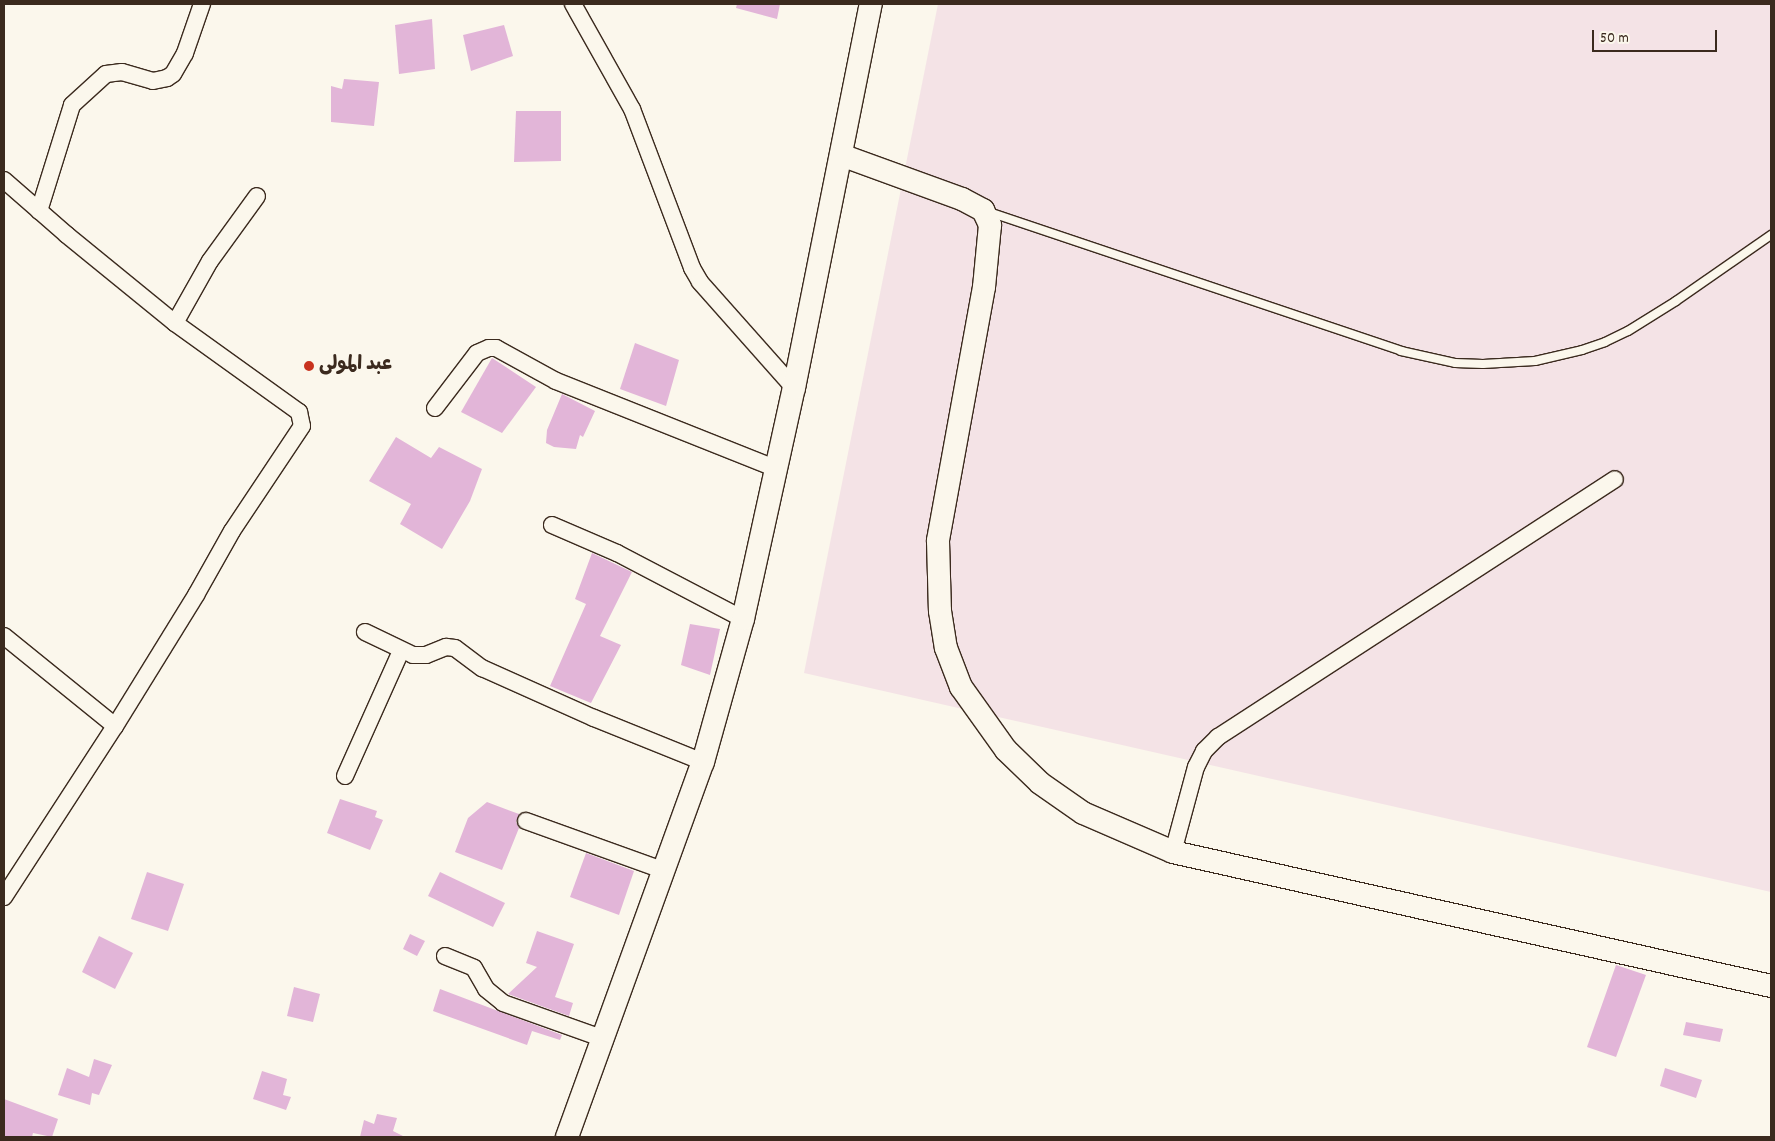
<!DOCTYPE html>
<meta charset="utf-8">
<style>
body{margin:0}
#map{position:relative;width:1775px;height:1141px;overflow:hidden;background:#fbf7ec;font-family:Dekko,"Playpen Sans Arabic",sans-serif}
div>[style]{position:absolute}
[style*='--x']{left:calc(var(--x)*1px);top:calc(var(--y)*1px);width:calc(var(--w)*1px);rotate:calc(var(--a)*1deg)}
.built>*{inset:0;background:#f4e3e6}
.building>*{inset:0;background:#e2b5d8}
.roads{filter:drop-shadow(1px 0 #3b2a1e) drop-shadow(-1px 0 #3b2a1e) drop-shadow(0 1px #3b2a1e) drop-shadow(0 -1px #3b2a1e)}
.lane>*{height:8px;margin:-4px;padding:0 4px;transform-origin:4px;border-radius:4px;background:#fbf7ec}
.street>*{height:16px;margin:-8px;padding:0 8px;transform-origin:8px;border-radius:8px;background:#fbf7ec}
.secondary>*{height:22px;margin:-11px;padding:0 11px;transform-origin:11px;border-radius:11px;background:#fbf7ec}
.dots>*{width:14px;height:14px;translate:-50% -50%;box-sizing:border-box;border:2px solid #fbf7ec;border-radius:50%}
span{translate:-50% -50%;white-space:nowrap;text-align:center;line-height:1.15;-webkit-text-stroke:4px #fbf7ec;paint-order:stroke}
.poi-label{font-size:19px;color:#3b2a1e;font-weight:700}
.left{translate:0 -50%;text-align:left}
.frame{position:absolute;inset:0;border:5px solid #3b2a1e;pointer-events:none}
.scale{position:absolute;left:1592px;top:30px;width:125px;height:22px;box-sizing:border-box;border:2px solid #3b2a1e;border-top:0;padding-left:6px;font-size:15px;line-height:18px;white-space:nowrap;color:#3b2a1e;-webkit-text-stroke:4px #fbf7ec;paint-order:stroke}
</style>
<div id="map">
<div class="built">
<div style="clip-path:polygon(938px 4px,1771px 4px,1771px 892px,804px 673px)"></div>
</div>
<div class="building">
<div style="clip-path:polygon(737px 4px,780px 4px,777px 19px,736px 8px)"></div>
<div style="clip-path:polygon(432px 19px,435px 69px,399px 74px,395px 25px)"></div>
<div style="clip-path:polygon(504px 25px,513px 56px,471px 71px,463px 35px)"></div>
<div style="clip-path:polygon(344px 79px,379px 82px,374px 126px,331px 122px,331px 86px,342px 89px)"></div>
<div style="clip-path:polygon(516px 111px,561px 111px,561px 161px,514px 162px)"></div>
<div style="clip-path:polygon(635px 343px,679px 360px,666px 406px,620px 389px)"></div>
<div style="clip-path:polygon(492px 358px,536px 387px,502px 433px,461px 412px)"></div>
<div style="clip-path:polygon(562px 394px,595px 411px,583px 437px,580px 435px,576px 449px,554px 447px,546px 443px,547px 430px)"></div>
<div style="clip-path:polygon(396px 437px,431px 458px,439px 447px,482px 469px,470px 501px,442px 549px,400px 524px,411px 504px,369px 481px)"></div>
<div style="clip-path:polygon(592px 553px,632px 572px,600px 636px,621px 645px,591px 703px,550px 686px,586px 604px,575px 599px)"></div>
<div style="clip-path:polygon(690px 624px,720px 629px,710px 675px,681px 665px)"></div>
<div style="clip-path:polygon(340px 799px,377px 811px,375px 817px,383px 820px,370px 850px,327px 833px)"></div>
<div style="clip-path:polygon(487px 802px,519px 814px,516px 822px,519px 828px,502px 870px,455px 852px,468px 818px)"></div>
<div style="clip-path:polygon(586px 853px,634px 871px,619px 915px,570px 897px)"></div>
<div style="clip-path:polygon(147px 872px,184px 884px,168px 931px,131px 919px)"></div>
<div style="clip-path:polygon(440px 872px,505px 903px,493px 927px,428px 896px)"></div>
<div style="clip-path:polygon(537px 931px,574px 944px,555px 997px,573px 1003px,569px 1016px,508px 994px,537px 967px,526px 963px)"></div>
<div style="clip-path:polygon(410px 934px,425px 941px,417px 956px,403px 949px)"></div>
<div style="clip-path:polygon(99px 936px,133px 953px,115px 989px,82px 972px)"></div>
<div style="clip-path:polygon(1616px 965px,1646px 975px,1616px 1057px,1587px 1047px)"></div>
<div style="clip-path:polygon(294px 987px,320px 994px,313px 1022px,287px 1016px)"></div>
<div style="clip-path:polygon(440px 989px,562px 1035px,560px 1040px,532px 1031px,527px 1045px,433px 1011px)"></div>
<div style="clip-path:polygon(1686px 1022px,1723px 1029px,1720px 1042px,1683px 1035px)"></div>
<div style="clip-path:polygon(94px 1059px,112px 1065px,99px 1095px,92px 1093px,90px 1105px,58px 1095px,67px 1068px,89px 1077px)"></div>
<div style="clip-path:polygon(1665px 1068px,1702px 1080px,1696px 1098px,1660px 1086px)"></div>
<div style="clip-path:polygon(262px 1071px,287px 1079px,283px 1095px,291px 1097px,286px 1110px,253px 1099px)"></div>
<div style="clip-path:polygon(4px 1099px,58px 1119px,52px 1137px,33px 1133px,32px 1137px,4px 1137px)"></div>
<div style="clip-path:polygon(377px 1114px,397px 1118px,393px 1131px,405px 1137px,360px 1137px,364px 1120px,374px 1124px)"></div>
</div>
<div class="roads">
<div class="lane">
<div style="--x:989;--y:212;--w:435;--a:18.6"></div>
<div style="--x:1401;--y:351;--w:55;--a:12.5"></div>
<div style="--x:1455;--y:363;--w:28;--a:2"></div>
<div style="--x:1483;--y:364;--w:52;--a:-3.3"></div>
<div style="--x:1535;--y:361;--w:48;--a:-13.2"></div>
<div style="--x:1582;--y:350;--w:24;--a:-19"></div>
<div style="--x:1605;--y:342;--w:25;--a:-26"></div>
<div style="--x:1628;--y:331;--w:57;--a:-32"></div>
<div style="--x:1676;--y:301;--w:116;--a:-34.8"></div>
</div>
<div class="street">
<div style="--x:573;--y:4;--w:120;--a:60.7"></div>
<div style="--x:632;--y:109;--w:170;--a:69.3"></div>
<div style="--x:692;--y:268;--w:16;--a:60"></div>
<div style="--x:700;--y:282;--w:142;--a:48.4"></div>
<div style="--x:4;--y:180;--w:84;--a:41.1"></div>
<div style="--x:67;--y:235;--w:139;--a:39.2"></div>
<div style="--x:175;--y:323;--w:153;--a:35.7"></div>
<div style="--x:299;--y:412;--w:14;--a:78"></div>
<div style="--x:302;--y:426;--w:126;--a:123.7"></div>
<div style="--x:232;--y:531;--w:73;--a:119.4"></div>
<div style="--x:196;--y:595;--w:154;--a:121.7"></div>
<div style="--x:115;--y:726;--w:204;--a:123"></div>
<div style="--x:39;--y:211;--w:111;--a:-72.7"></div>
<div style="--x:72;--y:105;--w:46;--a:-42.4"></div>
<div style="--x:106;--y:74;--w:16;--a:-7"></div>
<div style="--x:122;--y:72;--w:32;--a:16"></div>
<div style="--x:153;--y:81;--w:14;--a:-12"></div>
<div style="--x:167;--y:78;--w:7;--a:-34"></div>
<div style="--x:173;--y:74;--w:24;--a:-60"></div>
<div style="--x:185;--y:53;--w:52;--a:-70.9"></div>
<div style="--x:175;--y:323;--w:71;--a:-60.6"></div>
<div style="--x:210;--y:261;--w:80;--a:-54.1"></div>
<div style="--x:435;--y:408;--w:69;--a:-52.6"></div>
<div style="--x:477;--y:353;--w:13;--a:-23"></div>
<div style="--x:489;--y:348;--w:7;--a:0"></div>
<div style="--x:496;--y:348;--w:68;--a:28.8"></div>
<div style="--x:556;--y:381;--w:236;--a:21.7"></div>
<div style="--x:552;--y:525;--w:71;--a:23.3"></div>
<div style="--x:617;--y:553;--w:142;--a:27.6"></div>
<div style="--x:365;--y:632;--w:53;--a:25.6"></div>
<div style="--x:413;--y:655;--w:13;--a:0"></div>
<div style="--x:426;--y:655;--w:22;--a:-22"></div>
<div style="--x:446;--y:647;--w:9;--a:6"></div>
<div style="--x:455;--y:648;--w:34;--a:37"></div>
<div style="--x:482;--y:668;--w:123;--a:24.1"></div>
<div style="--x:594;--y:718;--w:118;--a:22"></div>
<div style="--x:4;--y:636;--w:143;--a:39"></div>
<div style="--x:345;--y:776;--w:137;--a:-65.9"></div>
<div style="--x:526;--y:821;--w:148;--a:19.8"></div>
<div style="--x:1173;--y:852;--w:88;--a:-74.9"></div>
<div style="--x:1196;--y:767;--w:18;--a:-63"></div>
<div style="--x:1204;--y:751;--w:20;--a:-45"></div>
<div style="--x:1218;--y:737;--w:473;--a:-33"></div>
<div style="--x:445;--y:956;--w:31;--a:22"></div>
<div style="--x:474;--y:968;--w:24;--a:60"></div>
<div style="--x:486;--y:989;--w:22;--a:39"></div>
<div style="--x:503;--y:1003;--w:107;--a:19.6"></div>
</div>
<div class="secondary">
<div style="--x:841;--y:155;--w:129;--a:20"></div>
<div style="--x:962;--y:199;--w:24;--a:28"></div>
<div style="--x:983;--y:210;--w:17;--a:65"></div>
<div style="--x:990;--y:225;--w:62;--a:95.5"></div>
<div style="--x:984;--y:287;--w:258;--a:100.3"></div>
<div style="--x:938;--y:541;--w:70;--a:88.4"></div>
<div style="--x:940;--y:611;--w:37;--a:81"></div>
<div style="--x:946;--y:648;--w:42;--a:69"></div>
<div style="--x:961;--y:687;--w:77;--a:54.5"></div>
<div style="--x:1006;--y:750;--w:47;--a:44.1"></div>
<div style="--x:1040;--y:783;--w:52;--a:34.9"></div>
<div style="--x:1083;--y:813;--w:98;--a:23.4"></div>
<div style="--x:1173;--y:852;--w:613;--a:12.63"></div>
<div style="--x:567;--y:1137;--w:399;--a:-70.1"></div>
<div style="--x:703;--y:762;--w:148;--a:-74.4"></div>
<div style="--x:743;--y:619;--w:237;--a:-77.6"></div>
<div style="--x:794;--y:388;--w:392;--a:-78.7"></div>
</div>
</div>
<div class="dots">
<div style="left:309px;top:366px;background:#c8321e"></div>
</div>
<div class="poi-label">
<span class="left" style="left:319px;top:366px">عبد المولى</span>
</div>
<div class="frame"></div>
<div class="scale">50 m</div>
</div>
